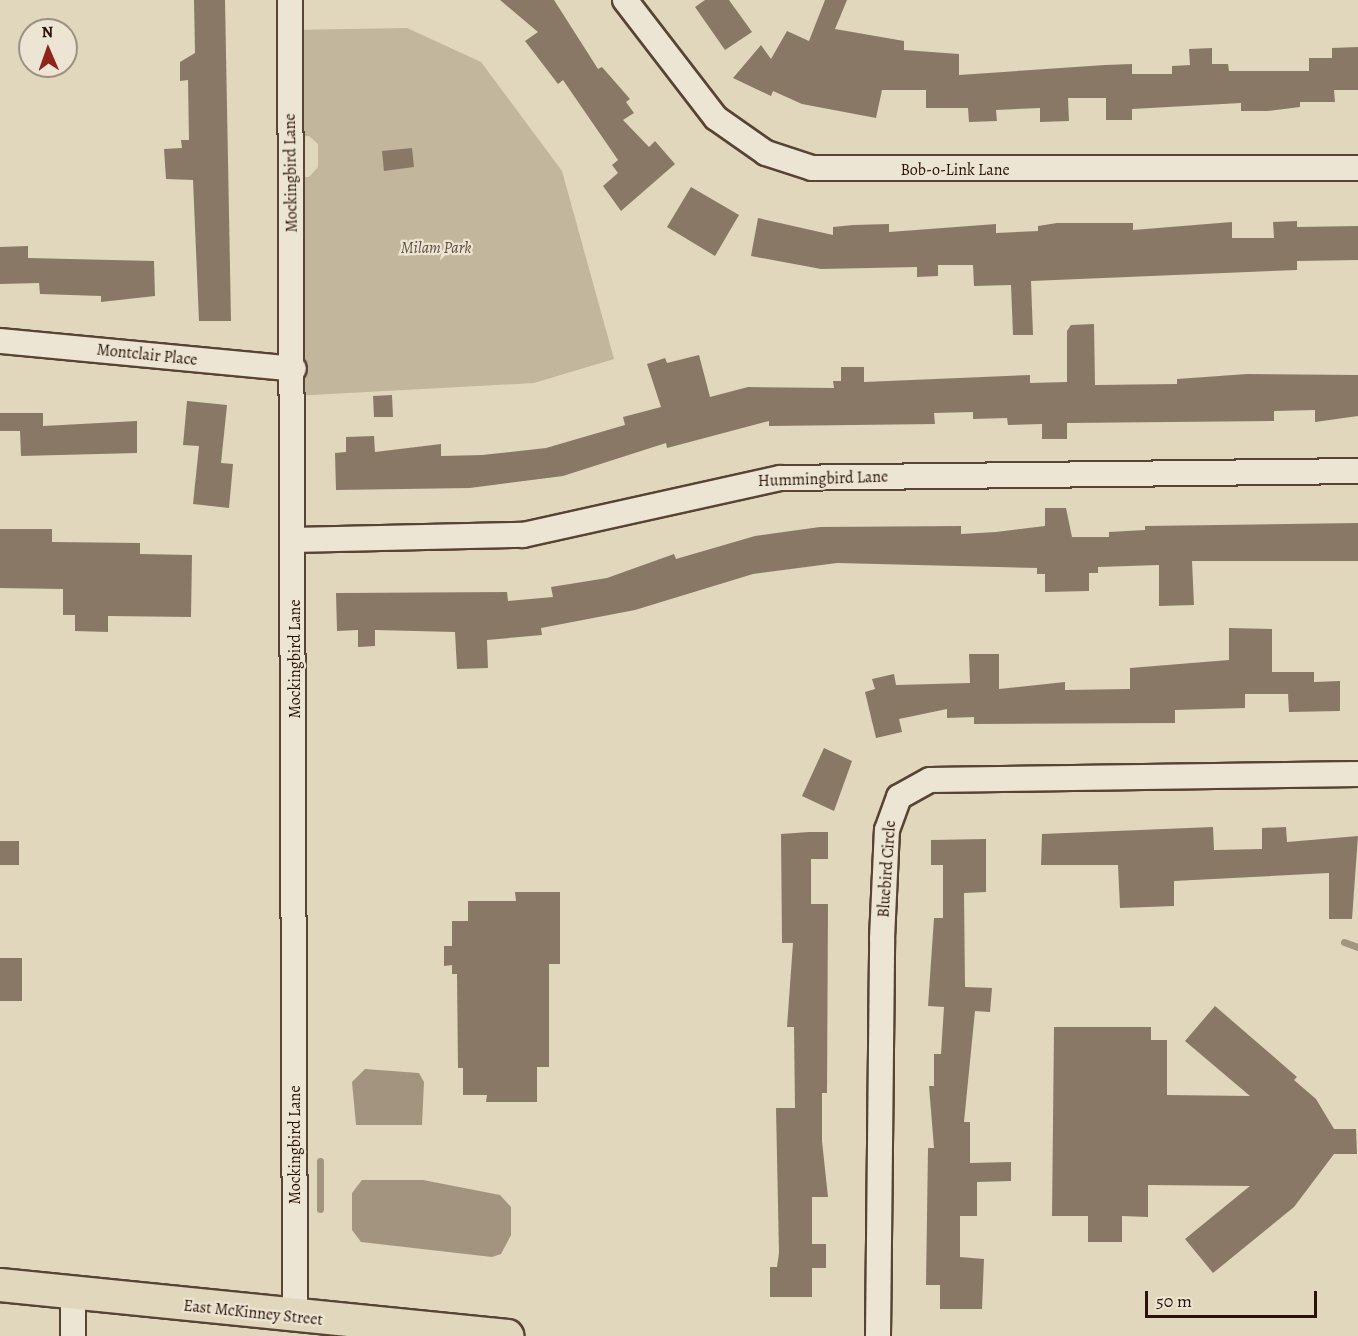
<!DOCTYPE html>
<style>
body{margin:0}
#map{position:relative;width:1358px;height:1336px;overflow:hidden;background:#e1d7bc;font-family:Alegreya,serif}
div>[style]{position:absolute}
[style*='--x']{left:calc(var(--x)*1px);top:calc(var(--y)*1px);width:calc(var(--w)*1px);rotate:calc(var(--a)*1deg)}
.green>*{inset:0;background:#c2b69d}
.water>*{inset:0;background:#a3947f}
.stream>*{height:7px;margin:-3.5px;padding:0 3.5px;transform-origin:3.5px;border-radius:3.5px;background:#a3947f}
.building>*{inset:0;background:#897866}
.roads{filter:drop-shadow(2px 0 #584335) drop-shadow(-2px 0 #584335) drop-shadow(0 2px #584335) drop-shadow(0 -2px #584335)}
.minor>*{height:24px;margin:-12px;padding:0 12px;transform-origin:12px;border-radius:12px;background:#ece5d3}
.major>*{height:32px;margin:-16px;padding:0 16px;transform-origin:16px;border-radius:16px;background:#e1d7bc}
span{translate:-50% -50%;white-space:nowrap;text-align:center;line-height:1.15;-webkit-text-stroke:4.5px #ece5d3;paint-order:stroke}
.street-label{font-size:16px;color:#2a1208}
.park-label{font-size:16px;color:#5f4b3c;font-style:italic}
.north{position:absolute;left:18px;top:18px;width:60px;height:60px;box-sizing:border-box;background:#ece5d3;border:2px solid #9e9182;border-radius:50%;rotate:358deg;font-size:16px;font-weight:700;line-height:24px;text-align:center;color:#2a1208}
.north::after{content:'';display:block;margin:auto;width:21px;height:27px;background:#8f2418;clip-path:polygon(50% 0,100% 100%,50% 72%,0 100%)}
.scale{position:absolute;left:1145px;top:1291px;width:172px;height:27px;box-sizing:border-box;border:3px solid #2a1208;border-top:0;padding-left:8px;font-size:18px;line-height:21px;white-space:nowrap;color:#2a1208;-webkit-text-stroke:4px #ece5d3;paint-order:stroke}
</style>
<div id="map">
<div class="green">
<div style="clip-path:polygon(407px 28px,481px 62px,562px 171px,614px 359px,534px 383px,293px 396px,291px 177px,309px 177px,318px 167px,318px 144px,309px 136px,291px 137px,290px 30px)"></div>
</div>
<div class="water">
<div style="clip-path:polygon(365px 1069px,419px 1073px,424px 1082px,422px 1125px,356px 1125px,352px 1082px)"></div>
<div style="clip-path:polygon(362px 1180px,423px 1180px,500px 1195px,511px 1207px,511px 1235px,501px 1254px,492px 1257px,361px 1242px,352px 1230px,352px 1193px)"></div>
</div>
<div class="stream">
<div style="--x:1344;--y:942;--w:15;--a:20"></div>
<div style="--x:320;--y:1209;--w:48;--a:-90"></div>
</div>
<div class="building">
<div style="clip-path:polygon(194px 0,225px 0,231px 321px,199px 321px,193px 180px,166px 179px,164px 149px,182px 148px,181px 140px,189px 140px,188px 80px,180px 81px,180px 62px,195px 53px)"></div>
<div style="clip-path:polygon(500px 0,554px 0,598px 69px,602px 67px,630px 99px,626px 102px,634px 113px,623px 120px,649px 147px,655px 141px,675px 164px,621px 211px,603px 186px,618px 173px,612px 165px,618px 160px,563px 80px,558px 84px,525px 41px,538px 32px)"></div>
<div style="clip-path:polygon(705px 0,729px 0,752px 32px,725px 50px,695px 7px)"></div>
<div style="clip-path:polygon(825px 0,847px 0,835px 29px,904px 41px,904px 50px,959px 54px,959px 75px,1105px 65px,1132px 64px,1132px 74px,1172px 74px,1172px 66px,1190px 65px,1189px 49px,1212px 48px,1212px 64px,1228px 64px,1229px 71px,1309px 71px,1309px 58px,1332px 58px,1332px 48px,1358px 47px,1358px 90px,1334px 90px,1335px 102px,1300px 102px,1300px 107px,1267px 111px,1241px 111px,1241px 103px,1132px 109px,1132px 120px,1106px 120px,1106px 98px,1068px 98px,1069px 121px,1040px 122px,1040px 108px,996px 110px,997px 121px,969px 122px,968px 108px,926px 108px,926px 90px,882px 90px,876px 118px,802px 104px,773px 91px,771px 96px,733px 78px,761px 45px,771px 59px,787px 31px,809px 41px)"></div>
<div style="clip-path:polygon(412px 148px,414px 167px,384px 171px,382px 151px)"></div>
<div style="clip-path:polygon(691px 187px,739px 215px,715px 256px,667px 227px)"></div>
<div style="clip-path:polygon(758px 218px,833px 235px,833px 227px,853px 225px,889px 224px,889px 232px,996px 224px,996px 233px,1038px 231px,1038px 226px,1057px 223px,1133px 223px,1133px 230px,1232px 222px,1232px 238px,1274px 238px,1273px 222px,1297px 221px,1297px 227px,1358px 226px,1358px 260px,1297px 261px,1297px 270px,1031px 281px,1033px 335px,1013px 335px,1011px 285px,974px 286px,973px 265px,938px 265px,938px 276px,917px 277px,917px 267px,821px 269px,751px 256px)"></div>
<div style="clip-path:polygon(28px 246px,28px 258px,154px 261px,155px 296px,101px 302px,101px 296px,40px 294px,39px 283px,0 284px,0 247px)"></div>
<div style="clip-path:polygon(1094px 324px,1095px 385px,1177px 384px,1177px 379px,1247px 374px,1358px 375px,1358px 416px,1315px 422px,1315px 410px,1274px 411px,1274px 421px,1067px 423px,1067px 439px,1042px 439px,1042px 424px,1008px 425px,1007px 418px,973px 419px,973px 412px,934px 413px,935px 424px,769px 426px,769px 421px,667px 448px,666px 443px,563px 476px,470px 488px,336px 490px,335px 453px,346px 452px,346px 437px,374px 436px,375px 452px,441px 444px,441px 456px,482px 455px,546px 448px,625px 425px,623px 417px,661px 407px,647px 364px,665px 358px,667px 363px,699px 355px,710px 397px,748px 387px,834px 388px,833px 381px,841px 381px,841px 367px,864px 367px,864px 382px,1030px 375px,1030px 383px,1067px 382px,1067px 331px,1071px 325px)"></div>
<div style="clip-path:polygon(392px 395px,393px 417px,374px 417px,373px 396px)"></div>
<div style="clip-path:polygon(187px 401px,227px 405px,221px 463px,233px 464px,229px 508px,193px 504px,199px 446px,183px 445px)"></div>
<div style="clip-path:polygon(0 413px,43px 413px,43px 426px,137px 421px,137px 453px,21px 456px,20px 431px,0 431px)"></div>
<div style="clip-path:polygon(1045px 508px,1066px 508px,1072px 537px,1109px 537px,1109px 532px,1145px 530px,1145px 526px,1358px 523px,1358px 561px,1192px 561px,1194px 605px,1159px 606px,1159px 565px,1098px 567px,1098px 573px,1089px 573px,1089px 591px,1045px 592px,1045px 574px,1037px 574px,1037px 568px,837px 563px,753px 574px,635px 610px,541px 628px,542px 635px,487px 640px,488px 668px,457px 669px,455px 632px,375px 630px,375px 646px,358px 647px,358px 630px,337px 631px,336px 593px,507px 592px,508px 601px,553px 597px,551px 587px,607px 578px,674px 554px,676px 559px,755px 536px,820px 527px,961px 526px,961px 534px,996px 532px,1045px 526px)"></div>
<div style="clip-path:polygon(0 529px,52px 529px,52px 542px,140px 543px,140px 554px,192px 555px,191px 617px,108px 616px,108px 632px,75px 631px,75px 615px,63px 615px,63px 589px,0 588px)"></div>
<div style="clip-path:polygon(1229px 628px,1272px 629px,1272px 672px,1314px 672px,1314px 682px,1340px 681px,1340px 711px,1289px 712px,1288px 694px,1245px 694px,1245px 708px,1175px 710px,1175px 723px,974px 724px,974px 717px,947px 718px,947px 709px,899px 719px,902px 732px,876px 738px,865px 692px,875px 689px,872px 679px,894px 674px,896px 685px,970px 683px,969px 654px,999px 654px,999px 689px,1065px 682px,1065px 690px,1130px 689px,1130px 668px,1229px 660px)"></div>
<div style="clip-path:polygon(824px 748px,852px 761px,834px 811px,802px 796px)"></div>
<div style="clip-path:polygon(1213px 827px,1214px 850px,1262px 849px,1262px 828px,1286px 827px,1287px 842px,1358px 836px,1352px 919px,1329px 919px,1329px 873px,1174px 881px,1174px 906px,1120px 908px,1118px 865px,1041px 865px,1042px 834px)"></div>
<div style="clip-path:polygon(809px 832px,828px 832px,828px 859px,811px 859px,811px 904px,828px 904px,827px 1093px,822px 1093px,822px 1141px,828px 1197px,812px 1197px,812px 1244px,826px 1244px,826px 1268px,812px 1268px,812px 1297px,770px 1297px,770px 1267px,777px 1267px,779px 1253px,776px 1108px,795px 1108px,794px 1027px,787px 1027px,793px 943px,782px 943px,781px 834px)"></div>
<div style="clip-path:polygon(986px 839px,986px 892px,964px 893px,965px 987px,992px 988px,990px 1012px,975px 1011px,964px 1122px,970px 1122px,970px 1163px,1011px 1162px,1011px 1181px,977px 1182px,977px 1216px,960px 1216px,960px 1257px,984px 1259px,982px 1309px,940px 1309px,940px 1285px,926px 1285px,928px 1148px,934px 1148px,929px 1086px,934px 1086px,934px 1054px,941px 1054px,944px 1007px,928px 1006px,934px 918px,943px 918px,943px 865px,931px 865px,931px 840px)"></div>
<div style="clip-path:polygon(0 841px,19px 841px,19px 865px,0 865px)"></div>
<div style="clip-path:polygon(515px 892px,560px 892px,560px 964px,549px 964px,549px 1067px,537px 1067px,537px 1102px,486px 1102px,487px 1095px,463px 1095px,463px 1068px,458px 1068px,457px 974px,452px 974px,452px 965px,444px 966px,444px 946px,452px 946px,452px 921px,468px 921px,468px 901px,516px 901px)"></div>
<div style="clip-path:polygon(0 958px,22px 958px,22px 1001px,0 1001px)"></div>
<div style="clip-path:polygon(1215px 1006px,1297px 1077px,1294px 1080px,1316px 1099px,1334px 1129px,1356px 1129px,1357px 1154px,1334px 1154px,1294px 1207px,1213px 1273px,1185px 1239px,1250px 1186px,1148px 1185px,1148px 1217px,1122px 1216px,1122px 1242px,1088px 1242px,1088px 1216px,1052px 1216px,1054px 1027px,1151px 1027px,1151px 1040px,1167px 1040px,1167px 1095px,1250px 1096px,1185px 1041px)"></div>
</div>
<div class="roads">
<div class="minor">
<div style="--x:290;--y:0;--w:1318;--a:89.78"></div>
<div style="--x:625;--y:0;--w:149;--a:52.4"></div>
<div style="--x:716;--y:118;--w:61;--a:35"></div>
<div style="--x:766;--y:153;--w:48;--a:18.1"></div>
<div style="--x:812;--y:168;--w:546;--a:0"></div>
<div style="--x:0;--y:341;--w:295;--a:5.4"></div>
<div style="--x:294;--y:540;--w:229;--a:-1.3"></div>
<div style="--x:523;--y:535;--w:263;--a:-12.5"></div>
<div style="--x:780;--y:478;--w:578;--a:-0.69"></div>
<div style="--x:73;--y:1294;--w:42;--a:90"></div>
<div style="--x:878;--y:1336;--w:397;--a:-89.4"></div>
<div style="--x:882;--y:939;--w:109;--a:-87.4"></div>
<div style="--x:887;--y:830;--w:35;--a:-70"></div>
<div style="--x:899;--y:797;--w:35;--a:-29"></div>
<div style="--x:930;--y:780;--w:428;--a:-0.8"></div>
</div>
<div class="major">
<div style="--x:0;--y:1285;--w:510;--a:5.74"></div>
</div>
</div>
<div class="street-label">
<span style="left:955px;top:170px">Bob-o-Link Lane</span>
<span style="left:291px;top:173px;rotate:-91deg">Mockingbird Lane</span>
<span style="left:147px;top:355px;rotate:6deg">Montclair Place</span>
<span style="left:823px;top:479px;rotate:-2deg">Hummingbird Lane</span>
<span style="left:295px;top:659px;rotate:-90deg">Mockingbird Lane</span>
<span style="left:887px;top:869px;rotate:-86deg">Bluebird Circle</span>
<span style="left:295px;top:1145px;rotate:-90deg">Mockingbird Lane</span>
<span style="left:253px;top:1313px;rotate:6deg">East McKinney Street</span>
</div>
<div class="park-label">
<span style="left:436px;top:248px">Milam Park</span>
</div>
<div class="north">N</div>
<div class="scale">50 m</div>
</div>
